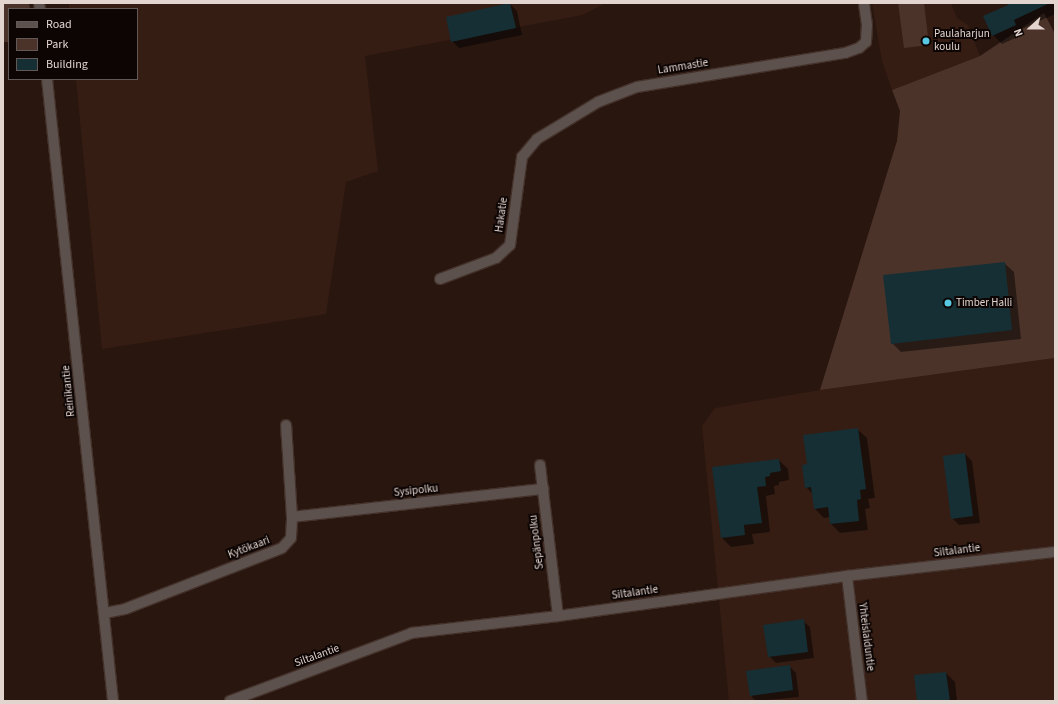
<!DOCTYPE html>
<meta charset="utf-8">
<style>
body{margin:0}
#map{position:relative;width:1058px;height:704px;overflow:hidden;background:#29160f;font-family:"Source Sans 3",sans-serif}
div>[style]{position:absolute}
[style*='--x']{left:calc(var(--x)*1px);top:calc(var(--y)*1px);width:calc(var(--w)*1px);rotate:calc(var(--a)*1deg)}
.built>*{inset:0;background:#361d13}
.green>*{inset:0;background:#4c3329}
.shadow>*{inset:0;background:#0007}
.building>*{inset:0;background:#152f35}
.roads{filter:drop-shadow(1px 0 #43312a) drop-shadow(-1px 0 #43312a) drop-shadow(0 1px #43312a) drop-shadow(0 -1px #43312a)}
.minor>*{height:10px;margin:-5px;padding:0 5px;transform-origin:5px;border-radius:5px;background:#5c514d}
.dots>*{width:11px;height:11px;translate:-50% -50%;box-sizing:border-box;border:2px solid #0c0503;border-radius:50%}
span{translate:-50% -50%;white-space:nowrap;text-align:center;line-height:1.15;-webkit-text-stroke:4px #0c0503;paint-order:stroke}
.poi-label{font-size:11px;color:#e2d4cf}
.left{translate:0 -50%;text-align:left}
.street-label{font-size:11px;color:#e2d4cf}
.frame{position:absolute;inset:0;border:4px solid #e2d4cf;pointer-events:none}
.legend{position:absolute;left:8px;top:8px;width:130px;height:72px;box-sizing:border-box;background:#0c0503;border:1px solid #625855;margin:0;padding:5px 7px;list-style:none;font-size:12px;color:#e2d4cf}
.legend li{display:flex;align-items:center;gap:8px;height:20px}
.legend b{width:20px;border:1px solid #625855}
.north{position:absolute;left:1010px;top:8px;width:40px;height:40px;-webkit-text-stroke:3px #0c0503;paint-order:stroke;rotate:249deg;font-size:11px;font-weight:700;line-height:16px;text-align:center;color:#e2d4cf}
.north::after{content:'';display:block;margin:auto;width:14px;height:18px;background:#e2d4cf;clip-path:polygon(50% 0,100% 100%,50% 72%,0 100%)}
</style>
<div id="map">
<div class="built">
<div style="clip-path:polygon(69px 3px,606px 3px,582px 15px,365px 56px,378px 171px,346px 182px,326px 314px,102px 349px,76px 79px,137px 79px,137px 9px,69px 9px)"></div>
<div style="clip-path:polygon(872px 3px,951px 3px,957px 18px,968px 25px,980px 56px,892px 90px,882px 61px)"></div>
<div style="clip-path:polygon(1055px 358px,1055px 701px,729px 701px,702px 426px,715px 408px,820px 390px)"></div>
</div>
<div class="green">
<div style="clip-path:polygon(3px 3px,29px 3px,30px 9px,9px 9px,9px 42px,3px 42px)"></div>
<div style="clip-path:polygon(898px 3px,924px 3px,929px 45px,904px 48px)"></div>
<div style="clip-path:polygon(1044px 13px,1055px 34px,1055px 358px,820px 390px,897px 141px,900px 111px,892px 90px,980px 56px)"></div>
</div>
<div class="shadow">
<div style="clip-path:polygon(1008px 3px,1055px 3px,1055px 14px,1022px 29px,1024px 34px,1002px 44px,993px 35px,1009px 5px)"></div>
<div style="clip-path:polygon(510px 4px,517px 11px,522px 35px,459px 48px,452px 41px)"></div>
<div style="clip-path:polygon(1004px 263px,1014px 272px,1021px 339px,901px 352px,892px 343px)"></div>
<div style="clip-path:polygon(857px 429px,867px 438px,875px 498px,868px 499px,870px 508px,865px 509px,868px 530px,840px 533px,831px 524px,830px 517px,824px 518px,815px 509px,813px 494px,806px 487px,809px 465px)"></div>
<div style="clip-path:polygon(965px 454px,972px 461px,980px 523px,959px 525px,952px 518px)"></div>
<div style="clip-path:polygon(779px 460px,788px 469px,789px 480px,779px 482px,779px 485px,774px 486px,775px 494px,766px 496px,770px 532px,752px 534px,754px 544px,731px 547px,722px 538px,713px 468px)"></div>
<div style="clip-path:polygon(803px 621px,810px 627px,814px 658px,776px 663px,769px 656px)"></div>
<div style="clip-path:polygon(789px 666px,796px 673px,799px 697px,756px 701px,750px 695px)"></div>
<div style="clip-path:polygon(946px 673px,955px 682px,957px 701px,918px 701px)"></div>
</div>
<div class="building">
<div style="clip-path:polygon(510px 3px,516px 28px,451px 42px,446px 17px)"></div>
<div style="clip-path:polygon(1007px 3px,1050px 3px,1014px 20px,1016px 25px,992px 36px,983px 16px,1008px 5px)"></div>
<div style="clip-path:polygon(1005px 262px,1012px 330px,891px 344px,883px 275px)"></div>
<div style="clip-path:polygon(858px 428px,866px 489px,860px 490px,861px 499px,857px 500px,859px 521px,830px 524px,828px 507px,814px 509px,811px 487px,805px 488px,802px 465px,807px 464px,803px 435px)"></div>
<div style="clip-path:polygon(965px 453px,973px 516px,951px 519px,943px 456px)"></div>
<div style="clip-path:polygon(779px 459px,781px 471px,770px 473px,770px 476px,765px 477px,766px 486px,757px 487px,762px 523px,744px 525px,745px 535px,721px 538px,712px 467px)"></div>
<div style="clip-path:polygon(804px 619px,808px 652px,768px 657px,763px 625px)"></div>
<div style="clip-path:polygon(790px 665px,793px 690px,750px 696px,746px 671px)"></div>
<div style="clip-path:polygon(946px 672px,950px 701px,917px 701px,914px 675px)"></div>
</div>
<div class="roads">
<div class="minor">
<div style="--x:39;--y:3;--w:6;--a:81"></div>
<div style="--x:47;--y:79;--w:625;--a:83.94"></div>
<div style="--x:440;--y:279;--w:60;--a:-20.6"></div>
<div style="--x:496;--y:258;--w:19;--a:-43"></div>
<div style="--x:510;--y:245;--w:89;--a:-82.2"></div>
<div style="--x:522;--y:157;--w:23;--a:-50"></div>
<div style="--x:537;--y:139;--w:71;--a:-31.2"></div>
<div style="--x:598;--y:102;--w:42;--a:-21"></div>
<div style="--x:637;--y:87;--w:211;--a:-9.3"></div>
<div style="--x:845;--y:53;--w:15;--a:-20"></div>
<div style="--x:859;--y:48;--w:9;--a:-41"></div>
<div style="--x:866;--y:42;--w:17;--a:-87"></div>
<div style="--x:867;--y:25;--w:22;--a:-98"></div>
<div style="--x:540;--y:465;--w:152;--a:83.2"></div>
<div style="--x:292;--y:517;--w:253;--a:-6.4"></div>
<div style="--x:847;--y:576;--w:126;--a:83.2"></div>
<div style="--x:105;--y:613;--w:20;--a:-11"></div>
<div style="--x:125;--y:609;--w:168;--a:-21.2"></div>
<div style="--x:282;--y:548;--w:13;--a:-48"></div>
<div style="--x:291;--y:538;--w:21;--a:-87"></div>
<div style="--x:292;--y:517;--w:92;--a:-93.7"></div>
<div style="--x:230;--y:701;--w:194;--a:-20.5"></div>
<div style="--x:412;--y:633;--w:147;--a:-6.6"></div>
<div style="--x:558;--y:616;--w:292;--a:-7.9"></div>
<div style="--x:847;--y:576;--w:209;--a:-6.6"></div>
</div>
</div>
<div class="dots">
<div style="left:926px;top:41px;background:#57c9e2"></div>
<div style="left:948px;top:303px;background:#57c9e2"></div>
</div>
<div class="poi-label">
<span class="left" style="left:934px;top:41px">Paulaharjun<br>koulu</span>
<span class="left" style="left:956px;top:303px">Timber Halli</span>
</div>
<div class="street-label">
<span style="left:683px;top:67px;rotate:-9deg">Lammastie</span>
<span style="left:502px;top:215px;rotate:-82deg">Hakatie</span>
<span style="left:69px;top:391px;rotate:-96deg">Reinikantie</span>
<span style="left:416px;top:491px;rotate:-6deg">Sysipolku</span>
<span style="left:537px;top:542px;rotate:-97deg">Sepänpolku</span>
<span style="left:249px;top:548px;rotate:-21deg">Kytökaari</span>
<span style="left:957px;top:551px;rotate:-7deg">Siltalantie</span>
<span style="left:635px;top:593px;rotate:-8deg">Siltalantie</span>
<span style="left:866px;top:637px;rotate:83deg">Yhteislaiduntie</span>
<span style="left:317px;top:656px;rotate:-20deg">Siltalantie</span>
</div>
<div class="frame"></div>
<ul class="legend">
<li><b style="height:5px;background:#5c514d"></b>Road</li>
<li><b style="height:11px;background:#4c3329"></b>Park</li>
<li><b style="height:11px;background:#152f35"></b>Building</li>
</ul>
<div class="north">N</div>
</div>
